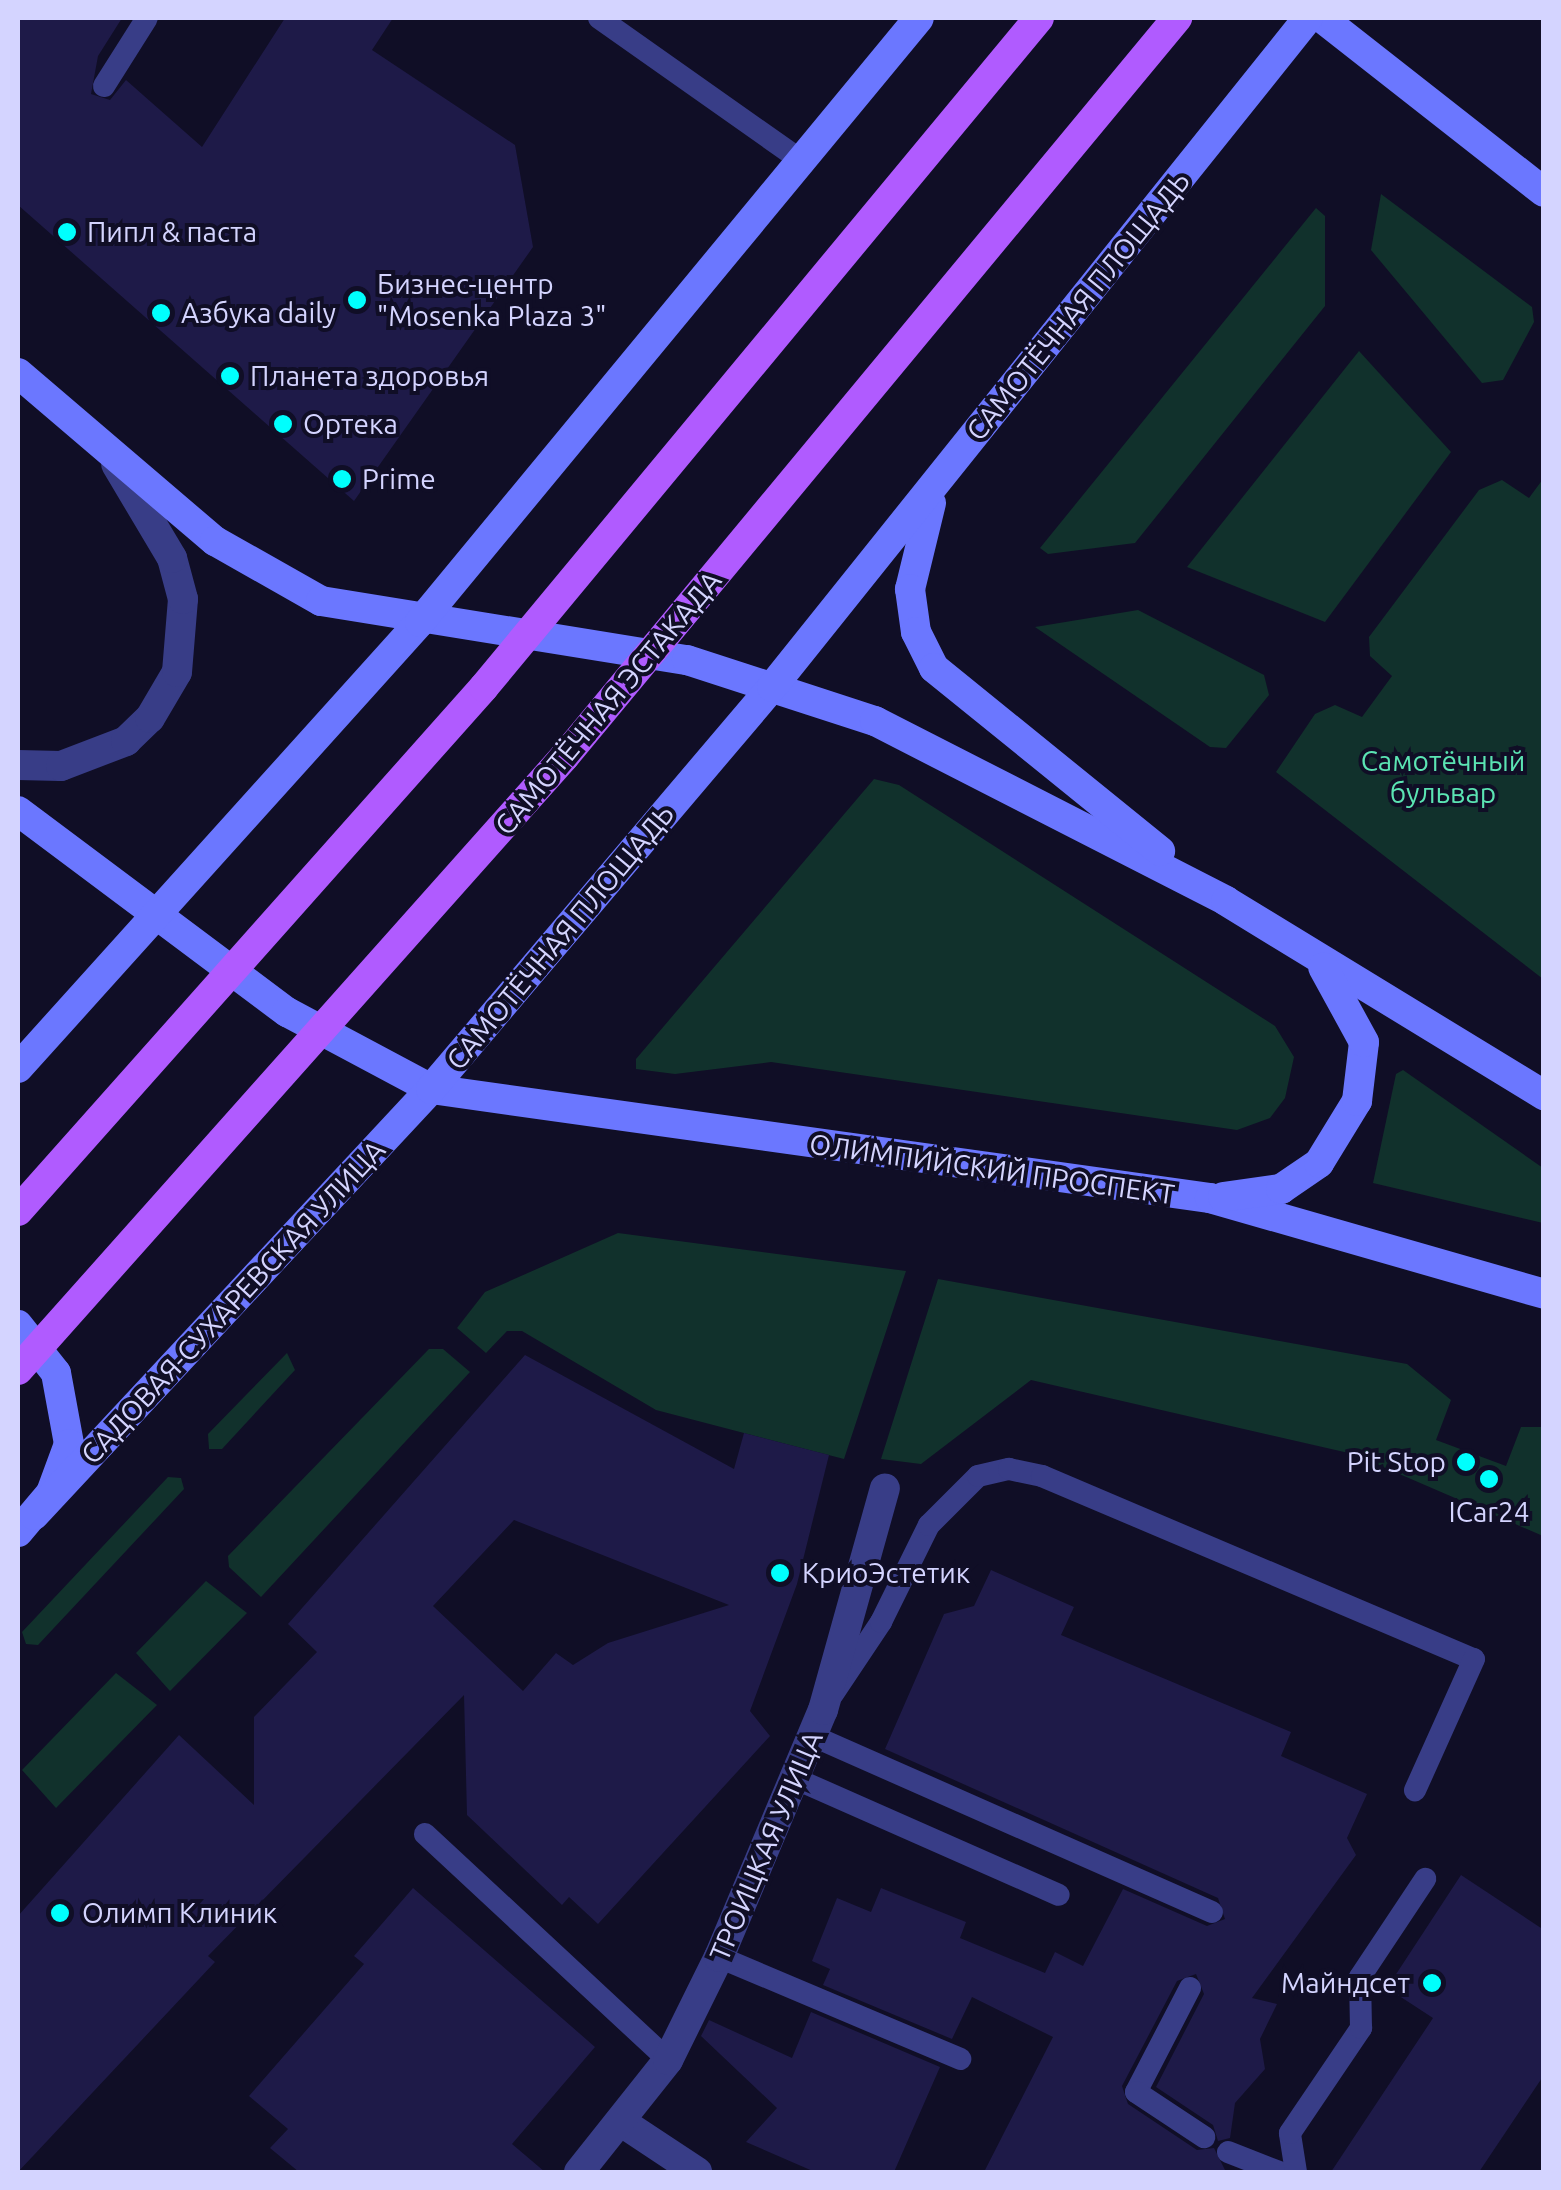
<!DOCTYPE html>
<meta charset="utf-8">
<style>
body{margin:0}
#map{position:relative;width:1561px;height:2190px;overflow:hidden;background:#100e26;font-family:Ubuntu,sans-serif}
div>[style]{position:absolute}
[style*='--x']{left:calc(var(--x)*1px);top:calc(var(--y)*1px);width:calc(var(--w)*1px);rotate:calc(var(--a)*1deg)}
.green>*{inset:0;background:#11312c}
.building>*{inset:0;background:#1e1a48}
.lane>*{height:22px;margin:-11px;padding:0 11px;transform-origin:11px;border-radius:11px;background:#383d87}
.street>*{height:30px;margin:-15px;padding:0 15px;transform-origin:15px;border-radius:15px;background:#383d87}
.secondary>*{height:30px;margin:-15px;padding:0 15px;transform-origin:15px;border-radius:15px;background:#6b77ff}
.primary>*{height:30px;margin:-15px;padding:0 15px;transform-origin:15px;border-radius:15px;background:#b05bff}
.dots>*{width:28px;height:28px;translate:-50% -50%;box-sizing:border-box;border:5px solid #100e26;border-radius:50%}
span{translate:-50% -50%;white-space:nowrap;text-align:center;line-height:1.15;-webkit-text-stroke:8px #100e26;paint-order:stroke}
.poi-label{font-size:28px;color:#d4d4ff}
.left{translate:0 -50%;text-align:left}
.right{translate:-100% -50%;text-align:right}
.street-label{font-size:28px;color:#d4d4ff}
.park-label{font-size:28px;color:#5be4b3}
.frame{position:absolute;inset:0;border:20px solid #d4d4ff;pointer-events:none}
</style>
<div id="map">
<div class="green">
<div style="clip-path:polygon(1381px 194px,1532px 307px,1534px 322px,1503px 380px,1482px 383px,1371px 250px)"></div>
<div style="clip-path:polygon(1316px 208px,1325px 216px,1325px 306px,1135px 543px,1048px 554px,1040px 548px)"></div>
<div style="clip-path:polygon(1359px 351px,1451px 452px,1325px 622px,1187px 567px)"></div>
<div style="clip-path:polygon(1543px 479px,1543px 979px,1276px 772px,1315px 714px,1335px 705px,1362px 717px,1392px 676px,1370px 656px,1369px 637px,1479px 490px,1502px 480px,1529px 498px)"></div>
<div style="clip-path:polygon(1138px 610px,1264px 675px,1269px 695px,1226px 748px,1210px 747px,1035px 627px)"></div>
<div style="clip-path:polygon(874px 779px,899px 785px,1275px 1026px,1294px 1057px,1285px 1098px,1270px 1118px,1237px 1130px,771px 1062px,675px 1074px,636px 1069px,636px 1059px)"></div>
<div style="clip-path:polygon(1403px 1070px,1543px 1168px,1543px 1223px,1373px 1183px,1396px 1074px)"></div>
<div style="clip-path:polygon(618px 1233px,906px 1271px,844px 1459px,656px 1410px,522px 1331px,507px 1331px,486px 1353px,457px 1328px,485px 1292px)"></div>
<div style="clip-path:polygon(938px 1279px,1407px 1364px,1451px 1400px,1436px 1440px,1506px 1466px,1521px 1427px,1543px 1427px,1543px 1536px,1353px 1454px,1031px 1380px,921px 1464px,881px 1459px)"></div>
<div style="clip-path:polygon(429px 1349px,443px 1349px,470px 1372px,261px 1597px,229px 1567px,228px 1556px)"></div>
<div style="clip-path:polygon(287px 1353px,295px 1370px,222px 1449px,209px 1449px,208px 1434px)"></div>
<div style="clip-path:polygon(168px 1477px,181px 1478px,184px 1489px,38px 1645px,26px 1644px,22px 1632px)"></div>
<div style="clip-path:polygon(206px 1581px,247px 1613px,170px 1691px,136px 1653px)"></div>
<div style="clip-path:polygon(116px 1673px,157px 1705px,56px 1808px,22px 1770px)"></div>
</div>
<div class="building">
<div style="clip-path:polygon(18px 18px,122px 18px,98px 56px,91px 94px,110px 100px,126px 80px,202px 147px,285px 18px,393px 18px,372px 50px,515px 145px,533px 247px,354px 501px,18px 205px)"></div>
<div style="clip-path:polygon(evenodd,525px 1355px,734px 1469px,744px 1433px,829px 1455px,797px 1584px,750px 1711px,770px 1736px,598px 1924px,569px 1897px,562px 1905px,467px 1815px,464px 1695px,208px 1956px,215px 1962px,18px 2172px,18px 1916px,179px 1735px,254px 1805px,254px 1717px,317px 1652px,288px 1624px,525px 1355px,514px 1520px,729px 1605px,608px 1643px,573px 1665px,556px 1653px,523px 1691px,433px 1606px,514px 1520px)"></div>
<div style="clip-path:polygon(991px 1570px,1074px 1607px,1061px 1635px,1291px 1732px,1281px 1756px,1367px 1794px,1347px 1838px,1356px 1855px,1252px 1998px,1277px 2004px,1260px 2039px,1265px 2069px,1235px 2103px,1230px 2138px,1218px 2141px,1213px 2125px,1156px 2087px,1204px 1994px,1196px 1974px,1177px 1981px,1122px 2086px,1128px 2104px,1197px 2150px,1214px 2148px,1226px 2172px,984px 2172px,1053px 2037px,972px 1997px,952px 2039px,823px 1985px,830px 1969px,812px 1961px,837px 1898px,871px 1912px,881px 1888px,966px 1922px,960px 1938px,1045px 1973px,1055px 1952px,1083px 1966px,1123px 1889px,1207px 1926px,1225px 1919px,1218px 1898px,885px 1749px,944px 1614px,974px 1606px)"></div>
<div style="clip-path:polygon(1461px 1875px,1544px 1930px,1544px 2075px,1479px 2172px,1331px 2172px,1433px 2018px,1387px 1988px)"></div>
<div style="clip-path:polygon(413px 1888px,595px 2047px,512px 2144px,545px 2172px,299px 2172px,270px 2148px,288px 2129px,249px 2096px,364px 1964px,354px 1956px)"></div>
<div style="clip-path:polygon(811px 2012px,940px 2067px,894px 2172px,815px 2172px,746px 2142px,777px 2108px,701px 2036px,709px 2020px,792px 2058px)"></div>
</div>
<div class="lane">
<div style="--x:599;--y:18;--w:250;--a:35.2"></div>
<div style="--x:104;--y:86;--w:80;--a:-57.7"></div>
<div style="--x:833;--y:1694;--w:87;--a:-56.3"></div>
<div style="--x:881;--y:1622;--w:108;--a:-63.7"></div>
<div style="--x:929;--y:1525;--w:69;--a:-45"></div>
<div style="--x:978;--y:1476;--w:32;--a:-13"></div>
<div style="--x:1009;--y:1469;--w:34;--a:12"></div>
<div style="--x:1042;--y:1476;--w:469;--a:23"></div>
<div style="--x:1474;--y:1659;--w:144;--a:114.2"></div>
<div style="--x:813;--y:1736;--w:436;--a:23.8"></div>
<div style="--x:796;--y:1779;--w:287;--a:23.8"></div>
<div style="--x:425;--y:1834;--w:332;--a:42.9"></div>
<div style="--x:719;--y:1957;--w:262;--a:22.9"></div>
<div style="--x:1190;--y:1988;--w:117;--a:117.4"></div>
<div style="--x:1136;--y:2092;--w:82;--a:33.5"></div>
<div style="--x:1228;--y:2152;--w:55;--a:21.4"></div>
<div style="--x:1296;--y:2172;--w:39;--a:-99"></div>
<div style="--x:1290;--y:2133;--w:127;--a:-55.9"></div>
<div style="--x:1361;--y:2028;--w:51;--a:-91.1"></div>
<div style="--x:1360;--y:1977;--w:118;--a:-56.4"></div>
</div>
<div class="street">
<div style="--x:18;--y:765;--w:43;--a:1.3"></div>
<div style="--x:61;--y:766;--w:70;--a:-21"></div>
<div style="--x:126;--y:741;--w:33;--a:-44"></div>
<div style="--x:150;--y:718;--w:53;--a:-59.6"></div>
<div style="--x:177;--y:672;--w:73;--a:-85.3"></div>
<div style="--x:183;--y:599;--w:42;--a:-105"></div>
<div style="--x:172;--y:558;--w:109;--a:-120.8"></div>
<div style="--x:623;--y:2123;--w:89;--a:33.5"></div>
<div style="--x:579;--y:2172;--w:143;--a:-51.5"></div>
<div style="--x:668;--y:2060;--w:115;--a:-63.7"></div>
<div style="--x:719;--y:1957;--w:268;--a:-67.2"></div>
<div style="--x:823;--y:1710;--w:230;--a:-74.4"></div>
</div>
<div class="secondary">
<div style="--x:1322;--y:18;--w:282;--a:38.1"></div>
<div style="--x:18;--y:373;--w:259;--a:40.5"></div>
<div style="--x:215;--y:541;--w:122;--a:29.5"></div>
<div style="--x:321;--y:601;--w:371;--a:9.2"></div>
<div style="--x:687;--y:660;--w:198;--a:18"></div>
<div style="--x:875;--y:721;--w:394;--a:27.1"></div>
<div style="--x:1226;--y:901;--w:373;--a:31.4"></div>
<div style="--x:931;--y:503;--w:89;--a:103.7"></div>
<div style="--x:910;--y:589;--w:43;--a:82.1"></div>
<div style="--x:916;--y:632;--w:40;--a:63.4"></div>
<div style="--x:934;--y:668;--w:291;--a:39"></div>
<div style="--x:18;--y:811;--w:336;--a:36.8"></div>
<div style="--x:287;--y:1012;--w:163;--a:28.1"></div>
<div style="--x:431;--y:1089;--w:787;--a:7.97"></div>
<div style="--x:1210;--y:1198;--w:348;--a:16"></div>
<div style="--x:18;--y:1068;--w:600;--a:-47.97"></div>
<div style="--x:420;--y:622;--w:783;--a:-50.44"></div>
<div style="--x:1223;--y:1197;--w:59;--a:-7.9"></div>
<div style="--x:1281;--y:1189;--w:46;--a:-34.4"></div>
<div style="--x:1319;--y:1163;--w:73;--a:-58.5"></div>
<div style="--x:1357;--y:1101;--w:59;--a:-83.2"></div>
<div style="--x:1364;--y:1042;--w:85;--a:-118.7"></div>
<div style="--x:18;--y:1325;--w:61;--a:51.6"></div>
<div style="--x:56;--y:1373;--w:72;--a:79.6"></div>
<div style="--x:69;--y:1444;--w:52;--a:110.2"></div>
<div style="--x:51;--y:1493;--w:51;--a:130.2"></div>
<div style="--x:34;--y:1515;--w:582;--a:-47.02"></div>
<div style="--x:431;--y:1089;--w:527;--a:-49.69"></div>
<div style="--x:772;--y:687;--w:857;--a:-51.3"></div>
</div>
<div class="primary">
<div style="--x:18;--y:1211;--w:701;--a:-48.35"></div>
<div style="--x:484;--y:687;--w:869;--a:-50.32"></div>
<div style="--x:18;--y:1370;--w:822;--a:-48.3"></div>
<div style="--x:565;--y:756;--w:959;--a:-50.33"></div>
</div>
<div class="dots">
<div style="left:67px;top:232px;background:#00fffd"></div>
<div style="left:357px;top:300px;background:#00fffd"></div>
<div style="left:161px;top:313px;background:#00fffd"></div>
<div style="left:230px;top:376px;background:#00fffd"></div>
<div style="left:283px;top:424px;background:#00fffd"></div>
<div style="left:342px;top:479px;background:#00fffd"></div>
<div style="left:1466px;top:1462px;background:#00fffd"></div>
<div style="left:1489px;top:1479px;background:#00fffd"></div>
<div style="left:780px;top:1573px;background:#00fffd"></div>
<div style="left:60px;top:1913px;background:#00fffd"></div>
<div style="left:1432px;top:1983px;background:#00fffd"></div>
</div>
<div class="poi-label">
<span class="left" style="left:87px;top:232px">Пипл &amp; паста</span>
<span class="left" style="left:377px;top:300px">Бизнес-центр<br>"Mosenka Plaza 3"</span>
<span class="left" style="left:181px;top:313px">Азбука daily</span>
<span class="left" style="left:250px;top:376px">Планета здоровья</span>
<span class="left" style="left:303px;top:424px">Ортека</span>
<span class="left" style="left:362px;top:479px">Prime</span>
<span class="right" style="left:1446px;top:1462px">Pit Stop</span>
<span style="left:1489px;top:1512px">ICar24</span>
<span class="left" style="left:802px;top:1573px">КриоЭстетик</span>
<span class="left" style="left:82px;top:1913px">Олимп Клиник</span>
<span class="right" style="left:1410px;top:1983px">Майндсет</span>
</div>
<div class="street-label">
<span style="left:1078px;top:306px;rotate:-51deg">САМОТЁЧНАЯ ПЛОЩАДЬ</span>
<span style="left:608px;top:703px;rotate:-50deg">САМОТЁЧНАЯ ЭСТАКАДА</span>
<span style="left:560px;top:937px;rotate:-50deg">САМОТЁЧНАЯ ПЛОЩАДЬ</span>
<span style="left:992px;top:1169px;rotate:8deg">ОЛИМПИЙСКИЙ ПРОСПЕКТ</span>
<span style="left:233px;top:1302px;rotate:-47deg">САДОВАЯ-СУХАРЕВСКАЯ УЛИЦА</span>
<span style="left:766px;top:1846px;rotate:-67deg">ТРОИЦКАЯ УЛИЦА</span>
</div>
<div class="park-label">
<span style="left:1443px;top:777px">Самотёчный<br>бульвар</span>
</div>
<div class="frame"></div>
</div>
